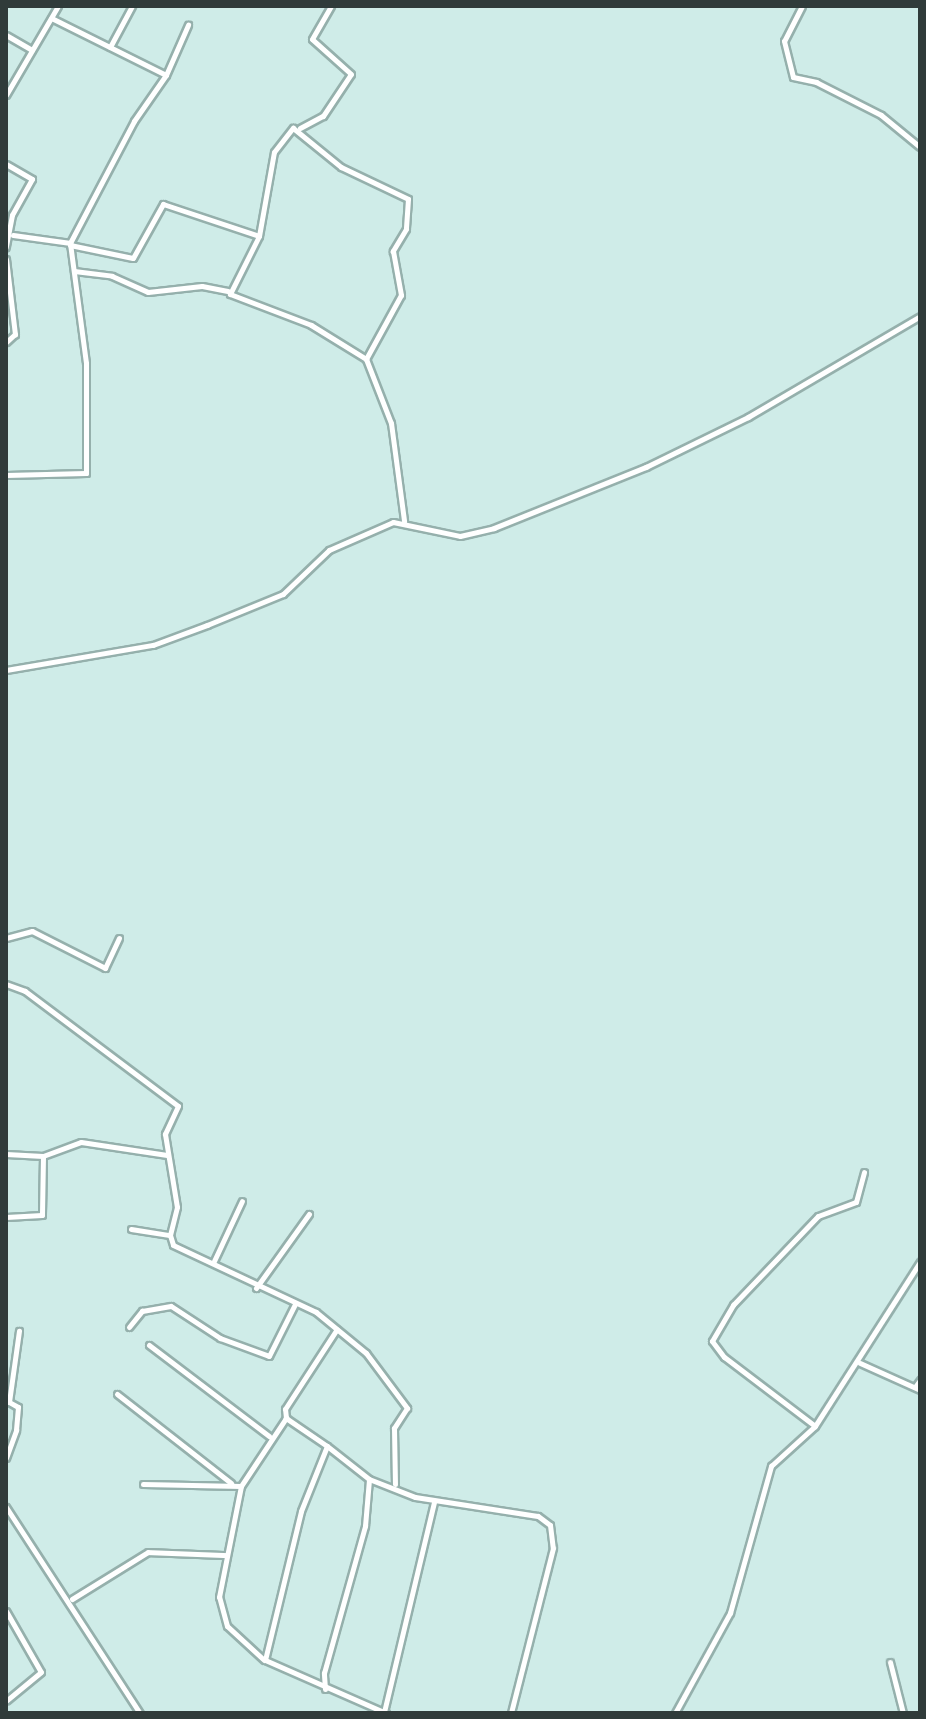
<!DOCTYPE html>
<style>
body{margin:0}
#map{position:relative;width:926px;height:1719px;overflow:hidden;background:#cfece8;font-family:"Noto Serif",serif}
div>[style]{position:absolute}
[style*='--x']{left:calc(var(--x)*1px);top:calc(var(--y)*1px);width:calc(var(--w)*1px);rotate:calc(var(--a)*1deg)}
.roads{filter:drop-shadow(2px 0 #95b0ac) drop-shadow(-2px 0 #95b0ac) drop-shadow(0 2px #95b0ac) drop-shadow(0 -2px #95b0ac)}
.minor>*{height:5px;margin:-2.5px;padding:0 2.5px;transform-origin:2.5px;border-radius:2.5px;background:#fff}
span{translate:-50% -50%;white-space:nowrap;text-align:center;line-height:1.15;-webkit-text-stroke:6px #ddf9f5;paint-order:stroke}
.frame{position:absolute;inset:0;border:8px solid #303b3a;pointer-events:none}
</style>
<div id="map">
<div class="roads">
<div class="minor">
<div style="--x:802;--y:6;--w:39;--a:117"></div>
<div style="--x:784;--y:41;--w:37;--a:76"></div>
<div style="--x:793;--y:77;--w:24;--a:12"></div>
<div style="--x:816;--y:82;--w:73;--a:26.9"></div>
<div style="--x:881;--y:115;--w:50;--a:39.4"></div>
<div style="--x:6;--y:35;--w:30;--a:30"></div>
<div style="--x:110;--y:47;--w:47;--a:-61.8"></div>
<div style="--x:166;--y:75;--w:55;--a:-66.3"></div>
<div style="--x:6;--y:95;--w:103;--a:-59.7"></div>
<div style="--x:300;--y:128;--w:26;--a:-28"></div>
<div style="--x:323;--y:116;--w:50;--a:-56.3"></div>
<div style="--x:351;--y:74;--w:52;--a:-138.1"></div>
<div style="--x:312;--y:39;--w:38;--a:-60"></div>
<div style="--x:6;--y:164;--w:30;--a:30"></div>
<div style="--x:32;--y:179;--w:41;--a:119.1"></div>
<div style="--x:12;--y:215;--w:33;--a:101"></div>
<div style="--x:13;--y:235;--w:58;--a:8"></div>
<div style="--x:259;--y:236;--w:65;--a:116.6"></div>
<div style="--x:230;--y:294;--w:87;--a:20.9"></div>
<div style="--x:311;--y:325;--w:65;--a:31.7"></div>
<div style="--x:70;--y:245;--w:64;--a:11.7"></div>
<div style="--x:133;--y:258;--w:62;--a:-60.9"></div>
<div style="--x:163;--y:204;--w:101;--a:18.4"></div>
<div style="--x:259;--y:236;--w:85;--a:-79.9"></div>
<div style="--x:274;--y:152;--w:31;--a:-52"></div>
<div style="--x:293;--y:128;--w:62;--a:39.1"></div>
<div style="--x:341;--y:167;--w:74;--a:25.5"></div>
<div style="--x:408;--y:199;--w:30;--a:94"></div>
<div style="--x:406;--y:229;--w:26;--a:121"></div>
<div style="--x:393;--y:251;--w:45;--a:79.7"></div>
<div style="--x:401;--y:295;--w:73;--a:118.7"></div>
<div style="--x:366;--y:359;--w:69;--a:68.7"></div>
<div style="--x:391;--y:423;--w:99;--a:82.4"></div>
<div style="--x:6;--y:259;--w:76;--a:83.2"></div>
<div style="--x:15;--y:334;--w:12;--a:138"></div>
<div style="--x:74;--y:271;--w:38;--a:7"></div>
<div style="--x:112;--y:276;--w:39;--a:24"></div>
<div style="--x:148;--y:292;--w:54;--a:-6.3"></div>
<div style="--x:202;--y:286;--w:26;--a:11"></div>
<div style="--x:6;--y:475;--w:80;--a:-1.4"></div>
<div style="--x:86;--y:473;--w:110;--a:-90"></div>
<div style="--x:86;--y:363;--w:121;--a:-97.6"></div>
<div style="--x:70;--y:243;--w:138;--a:-62.3"></div>
<div style="--x:134;--y:121;--w:56;--a:-55.2"></div>
<div style="--x:166;--y:75;--w:128;--a:-153.6"></div>
<div style="--x:6;--y:670;--w:149;--a:-9.7"></div>
<div style="--x:153;--y:645;--w:58;--a:-20.3"></div>
<div style="--x:207;--y:625;--w:82;--a:-22.2"></div>
<div style="--x:283;--y:594;--w:64;--a:-43.7"></div>
<div style="--x:329;--y:550;--w:70;--a:-23.6"></div>
<div style="--x:393;--y:522;--w:68;--a:11.8"></div>
<div style="--x:460;--y:536;--w:35;--a:-13"></div>
<div style="--x:494;--y:528;--w:164;--a:-21.9"></div>
<div style="--x:646;--y:467;--w:114;--a:-26.1"></div>
<div style="--x:748;--y:417;--w:199;--a:-30.4"></div>
<div style="--x:6;--y:938;--w:27;--a:-15"></div>
<div style="--x:32;--y:931;--w:82;--a:26.9"></div>
<div style="--x:105;--y:968;--w:33;--a:-65"></div>
<div style="--x:6;--y:984;--w:20;--a:20"></div>
<div style="--x:25;--y:991;--w:191;--a:36.9"></div>
<div style="--x:178;--y:1106;--w:31;--a:115"></div>
<div style="--x:165;--y:1134;--w:74;--a:80.7"></div>
<div style="--x:177;--y:1207;--w:29;--a:104"></div>
<div style="--x:6;--y:1154;--w:37;--a:3"></div>
<div style="--x:43;--y:1156;--w:59;--a:91"></div>
<div style="--x:42;--y:1215;--w:36;--a:177"></div>
<div style="--x:43;--y:1156;--w:40;--a:-20.2"></div>
<div style="--x:81;--y:1142;--w:87;--a:8.6"></div>
<div style="--x:131;--y:1229;--w:39;--a:9"></div>
<div style="--x:170;--y:1235;--w:10;--a:73"></div>
<div style="--x:173;--y:1245;--w:158;--a:25.1"></div>
<div style="--x:316;--y:1312;--w:65;--a:39.4"></div>
<div style="--x:366;--y:1353;--w:69;--a:53.3"></div>
<div style="--x:407;--y:1408;--w:24;--a:123"></div>
<div style="--x:394;--y:1428;--w:56;--a:89"></div>
<div style="--x:214;--y:1261;--w:66;--a:-65"></div>
<div style="--x:256;--y:1288;--w:91;--a:-54.4"></div>
<div style="--x:129;--y:1327;--w:21;--a:-51"></div>
<div style="--x:142;--y:1311;--w:29;--a:-10"></div>
<div style="--x:171;--y:1306;--w:59;--a:33.1"></div>
<div style="--x:220;--y:1338;--w:52;--a:20.2"></div>
<div style="--x:269;--y:1356;--w:58;--a:-63.4"></div>
<div style="--x:149;--y:1345;--w:151;--a:37.2"></div>
<div style="--x:860;--y:1363;--w:66;--a:24.2"></div>
<div style="--x:915;--y:1387;--w:9;--a:-54"></div>
<div style="--x:117;--y:1394;--w:145;--a:38"></div>
<div style="--x:9;--y:1402;--w:72;--a:-82"></div>
<div style="--x:815;--y:1426;--w:114;--a:-142.8"></div>
<div style="--x:724;--y:1357;--w:20;--a:-127"></div>
<div style="--x:712;--y:1341;--w:42;--a:-59.7"></div>
<div style="--x:733;--y:1305;--w:123;--a:-46.3"></div>
<div style="--x:818;--y:1216;--w:40;--a:-20.2"></div>
<div style="--x:856;--y:1202;--w:31;--a:-75"></div>
<div style="--x:327;--y:1446;--w:50;--a:-145.7"></div>
<div style="--x:286;--y:1418;--w:9;--a:-96"></div>
<div style="--x:285;--y:1409;--w:95;--a:-57"></div>
<div style="--x:6;--y:1458;--w:30;--a:-70"></div>
<div style="--x:16;--y:1430;--w:23;--a:-85"></div>
<div style="--x:18;--y:1407;--w:10;--a:-151"></div>
<div style="--x:143;--y:1484;--w:98;--a:1.2"></div>
<div style="--x:6;--y:1507;--w:246;--a:57"></div>
<div style="--x:72;--y:1599;--w:89;--a:-31.7"></div>
<div style="--x:148;--y:1552;--w:79;--a:2.2"></div>
<div style="--x:6;--y:1611;--w:70;--a:60.2"></div>
<div style="--x:41;--y:1672;--w:45;--a:140.4"></div>
<div style="--x:264;--y:1660;--w:50;--a:-137.4"></div>
<div style="--x:227;--y:1626;--w:30;--a:-105"></div>
<div style="--x:219;--y:1597;--w:113;--a:-78.8"></div>
<div style="--x:241;--y:1486;--w:82;--a:-56.5"></div>
<div style="--x:890;--y:1662;--w:53;--a:75.7"></div>
<div style="--x:325;--y:1689;--w:16;--a:-94"></div>
<div style="--x:324;--y:1673;--w:153;--a:-74.4"></div>
<div style="--x:365;--y:1526;--w:47;--a:-85.1"></div>
<div style="--x:384;--y:1712;--w:216;--a:-76.6"></div>
<div style="--x:386;--y:1713;--w:132;--a:-156.3"></div>
<div style="--x:265;--y:1660;--w:153;--a:-76.4"></div>
<div style="--x:301;--y:1511;--w:70;--a:-68.2"></div>
<div style="--x:327;--y:1446;--w:53;--a:38.2"></div>
<div style="--x:369;--y:1479;--w:49;--a:21.4"></div>
<div style="--x:415;--y:1497;--w:124;--a:8.8"></div>
<div style="--x:538;--y:1516;--w:15;--a:37"></div>
<div style="--x:550;--y:1525;--w:23;--a:83"></div>
<div style="--x:553;--y:1548;--w:170;--a:104.3"></div>
<div style="--x:675;--y:1713;--w:114;--a:-61.2"></div>
<div style="--x:730;--y:1613;--w:153;--a:-74.4"></div>
<div style="--x:771;--y:1466;--w:59;--a:-42.3"></div>
<div style="--x:815;--y:1426;--w:195;--a:-57.4"></div>
</div>
</div>
<div class="frame"></div>
</div>
